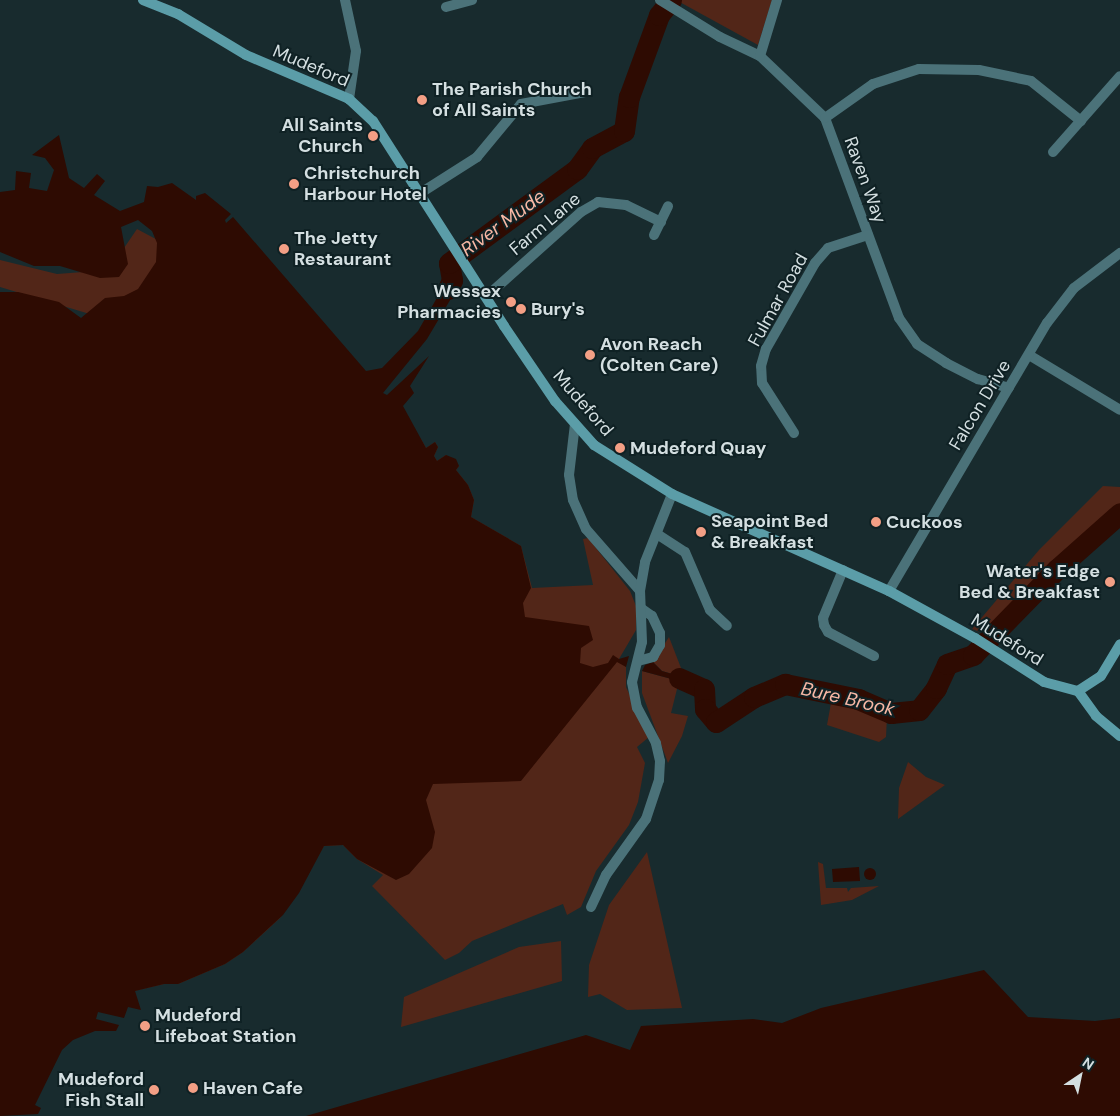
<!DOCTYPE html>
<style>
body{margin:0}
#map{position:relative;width:1120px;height:1116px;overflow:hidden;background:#182b2e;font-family:"DM Sans",sans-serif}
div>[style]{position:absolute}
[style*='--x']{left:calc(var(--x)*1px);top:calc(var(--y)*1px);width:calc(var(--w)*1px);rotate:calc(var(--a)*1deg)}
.green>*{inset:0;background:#522618}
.water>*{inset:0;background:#2e0b02}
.round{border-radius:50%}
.river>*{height:21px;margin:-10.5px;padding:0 10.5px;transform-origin:10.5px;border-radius:10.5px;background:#2e0b02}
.street>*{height:10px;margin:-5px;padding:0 5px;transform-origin:5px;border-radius:5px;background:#4b7279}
.secondary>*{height:10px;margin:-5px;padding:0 5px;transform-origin:5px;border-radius:5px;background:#5b9da8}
.dots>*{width:14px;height:14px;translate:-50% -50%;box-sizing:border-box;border:2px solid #0f2124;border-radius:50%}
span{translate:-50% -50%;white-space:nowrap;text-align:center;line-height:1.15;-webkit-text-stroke:4px #0f2124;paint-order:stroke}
.street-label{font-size:18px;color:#d4dfe1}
.poi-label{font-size:18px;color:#d4dfe1;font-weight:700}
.left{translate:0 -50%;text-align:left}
.right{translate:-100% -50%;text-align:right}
.water-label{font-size:19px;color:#f8b8a5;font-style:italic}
.north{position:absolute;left:1055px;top:1051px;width:50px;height:50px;-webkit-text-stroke:4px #0f2124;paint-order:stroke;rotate:34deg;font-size:14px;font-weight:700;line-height:20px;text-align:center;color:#d4dfe1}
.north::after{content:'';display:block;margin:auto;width:18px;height:22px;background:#d4dfe1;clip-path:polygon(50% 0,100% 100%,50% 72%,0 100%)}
</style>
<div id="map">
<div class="green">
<div style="clip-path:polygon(676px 0,772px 0,758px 45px)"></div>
<div style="clip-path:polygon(137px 229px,167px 245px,157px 282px,93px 315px,0 287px,0 260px,57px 274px,109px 270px)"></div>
<div style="clip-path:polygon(421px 439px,426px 448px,435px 442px,438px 447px,434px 456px,437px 461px,446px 455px,459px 466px,456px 470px,468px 485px,474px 500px,471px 517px,521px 546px,532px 588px,593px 585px,583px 539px,588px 538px,630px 591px,636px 606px,636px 630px,619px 659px,626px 667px,626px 687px,649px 737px,637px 747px,645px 763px,638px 802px,629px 825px,596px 871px,581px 907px,567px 915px,563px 904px,472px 941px,459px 953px,445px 960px,372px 886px,383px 875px,357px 859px,343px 845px,324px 846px,280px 918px,243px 952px,225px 964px,178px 984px,164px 984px,134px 991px)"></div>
<div style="clip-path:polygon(1103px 486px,1120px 487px,1120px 506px,988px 635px,972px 629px,1039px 550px)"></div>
<div style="clip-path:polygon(669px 637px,681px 668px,679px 676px,662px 671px,653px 662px)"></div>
<div style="clip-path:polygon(642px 671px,679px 681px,671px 713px,688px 716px,682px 736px,668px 763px,642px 693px)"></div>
<div style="clip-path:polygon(831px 703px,887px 716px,886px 737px,879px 742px,827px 725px)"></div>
<div style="clip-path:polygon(908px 762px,926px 777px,945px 785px,898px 819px,899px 788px)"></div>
<div style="clip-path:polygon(647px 852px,682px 1008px,627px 1010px,600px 994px,588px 997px,589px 965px,609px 905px)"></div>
<div style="clip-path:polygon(818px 862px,823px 864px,826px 888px,847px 888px,848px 892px,851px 888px,879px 886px,852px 900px,821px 905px)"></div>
<div style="clip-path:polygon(561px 941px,562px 981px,401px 1027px,404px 997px,519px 947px)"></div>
</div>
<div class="water">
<div style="clip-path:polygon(59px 135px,69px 178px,84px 188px,97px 174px,105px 181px,94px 195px,120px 211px,144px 202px,147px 186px,158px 187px,172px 183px,196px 200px,196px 196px,205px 193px,231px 214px,225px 220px,226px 223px,233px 217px,366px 371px,382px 368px,418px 331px,446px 282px,445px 255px,459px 285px,427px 339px,383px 393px,387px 395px,429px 356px,410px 386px,414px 393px,403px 406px,426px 448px,435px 442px,438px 447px,434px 456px,437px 461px,446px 455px,456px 459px,459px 466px,456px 470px,468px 485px,474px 500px,471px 517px,521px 546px,531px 588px,523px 603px,525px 617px,589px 626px,593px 640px,581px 648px,580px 663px,593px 667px,608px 663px,613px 655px,619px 659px,629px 656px,626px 667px,617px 662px,521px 781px,433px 784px,426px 800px,435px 832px,432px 848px,409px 874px,396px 880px,357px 859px,343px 845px,324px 846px,299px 893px,283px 915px,243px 952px,225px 964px,178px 984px,164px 984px,135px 991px,141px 1010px,128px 1007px,124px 1018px,98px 1012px,96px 1019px,119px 1025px,116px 1031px,95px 1031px,73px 1040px,62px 1050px,35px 1105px,41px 1108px,38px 1114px,0 1116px,0 292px,18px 292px,59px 302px,81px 318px,105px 298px,124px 296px,138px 289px,156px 262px,157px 243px,152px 231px,138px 220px,121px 227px,128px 264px,119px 277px,100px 278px,60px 266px,34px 266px,0 252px,0 192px,15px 190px,16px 171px,31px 173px,29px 188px,47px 191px,54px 170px,45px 158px,32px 155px)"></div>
<div style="clip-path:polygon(653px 662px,662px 671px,679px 676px,679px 681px,642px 671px,645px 665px)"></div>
<div style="clip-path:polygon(859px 867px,860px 881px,833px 882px,832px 869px)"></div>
<div class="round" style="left:864px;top:868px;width:12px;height:12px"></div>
<div style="clip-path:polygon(984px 970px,1028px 1017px,1095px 1021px,1120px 1018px,1120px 1116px,306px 1116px,586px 1035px,630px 1050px,641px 1026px,753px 1019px,782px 1023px,821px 1008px)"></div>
</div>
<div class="river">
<div style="--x:448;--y:289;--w:10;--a:-66"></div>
<div style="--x:452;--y:280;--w:17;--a:-100"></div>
<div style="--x:449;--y:263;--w:159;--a:-36.3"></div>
<div style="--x:577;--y:169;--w:26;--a:-54"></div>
<div style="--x:592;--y:148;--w:36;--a:-28"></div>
<div style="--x:624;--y:131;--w:34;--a:-82"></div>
<div style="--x:629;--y:97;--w:87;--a:-69.9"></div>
<div style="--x:659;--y:15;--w:19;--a:-51"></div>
<div style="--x:679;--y:678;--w:27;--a:24"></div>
<div style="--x:704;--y:689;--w:20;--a:87"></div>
<div style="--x:705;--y:709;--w:17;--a:50"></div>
<div style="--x:716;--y:722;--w:45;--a:-33.3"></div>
<div style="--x:754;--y:697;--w:34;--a:-23"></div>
<div style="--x:785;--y:684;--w:75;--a:11.6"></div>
<div style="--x:858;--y:699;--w:36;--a:23"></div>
<div style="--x:891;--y:713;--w:28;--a:-6"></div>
<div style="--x:919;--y:710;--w:28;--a:-52"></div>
<div style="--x:936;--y:688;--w:26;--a:-65"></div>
<div style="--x:947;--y:664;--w:28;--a:-19"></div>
<div style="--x:973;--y:655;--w:120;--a:-45.7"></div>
<div style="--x:1057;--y:569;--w:84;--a:-41.6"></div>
</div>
<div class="street">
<div style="--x:345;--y:0;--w:52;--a:77.8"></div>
<div style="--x:356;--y:51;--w:49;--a:98.3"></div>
<div style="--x:660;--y:0;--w:70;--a:31.7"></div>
<div style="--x:720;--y:37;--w:44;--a:25.4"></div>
<div style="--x:760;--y:56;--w:90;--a:43.6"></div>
<div style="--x:825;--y:118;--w:213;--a:69.7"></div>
<div style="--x:899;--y:318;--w:32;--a:55"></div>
<div style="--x:917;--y:344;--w:35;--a:33"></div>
<div style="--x:946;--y:363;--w:36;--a:27"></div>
<div style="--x:978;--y:379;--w:32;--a:16"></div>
<div style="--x:446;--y:7;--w:27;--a:-15"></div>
<div style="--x:760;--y:56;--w:59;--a:-73.1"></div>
<div style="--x:825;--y:118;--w:59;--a:-35.3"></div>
<div style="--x:873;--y:84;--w:48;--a:-18.1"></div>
<div style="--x:919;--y:69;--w:60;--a:1"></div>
<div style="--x:979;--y:70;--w:53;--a:11.9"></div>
<div style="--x:1031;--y:81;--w:64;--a:38.7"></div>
<div style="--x:1053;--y:152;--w:101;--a:-48.6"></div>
<div style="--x:419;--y:194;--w:69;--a:-32.5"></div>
<div style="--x:477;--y:157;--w:69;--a:-50.3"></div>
<div style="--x:521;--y:104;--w:65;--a:-10.6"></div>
<div style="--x:654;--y:235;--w:32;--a:-64"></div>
<div style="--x:487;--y:296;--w:126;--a:-41.8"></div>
<div style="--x:581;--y:212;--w:20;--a:-30"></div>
<div style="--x:598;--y:202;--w:28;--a:6"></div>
<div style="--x:626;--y:205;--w:39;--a:26"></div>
<div style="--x:1029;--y:355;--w:106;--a:31.1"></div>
<div style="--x:575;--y:424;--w:51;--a:96.7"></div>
<div style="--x:569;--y:475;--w:25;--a:81"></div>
<div style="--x:573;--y:500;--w:32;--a:66"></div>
<div style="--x:586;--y:529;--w:82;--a:48.9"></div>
<div style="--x:794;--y:433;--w:59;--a:-122.6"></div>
<div style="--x:762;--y:383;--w:17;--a:-93"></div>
<div style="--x:761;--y:366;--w:18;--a:-74"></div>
<div style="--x:766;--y:349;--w:99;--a:-60.3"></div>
<div style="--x:815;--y:263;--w:20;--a:-49"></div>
<div style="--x:828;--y:248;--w:42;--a:-18"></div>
<div style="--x:657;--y:534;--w:33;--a:33"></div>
<div style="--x:685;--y:552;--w:63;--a:66.7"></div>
<div style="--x:710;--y:610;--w:23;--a:43"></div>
<div style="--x:843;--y:570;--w:52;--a:112.6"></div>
<div style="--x:823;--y:618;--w:7;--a:82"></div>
<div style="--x:824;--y:625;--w:8;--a:60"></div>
<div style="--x:828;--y:632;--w:52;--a:27.6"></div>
<div style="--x:889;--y:591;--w:311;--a:-59.5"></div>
<div style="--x:1047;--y:323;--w:44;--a:-52.4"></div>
<div style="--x:1074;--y:288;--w:58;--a:-37.3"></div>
<div style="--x:638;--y:661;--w:16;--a:-15"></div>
<div style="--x:653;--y:657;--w:14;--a:-60"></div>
<div style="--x:660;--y:645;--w:12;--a:-90"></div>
<div style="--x:660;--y:633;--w:19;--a:-115"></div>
<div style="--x:652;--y:616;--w:12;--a:-145"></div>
<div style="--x:591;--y:907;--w:35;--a:-65"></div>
<div style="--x:606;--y:875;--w:69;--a:-54.5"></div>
<div style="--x:646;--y:819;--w:41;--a:-71.6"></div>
<div style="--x:659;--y:780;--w:19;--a:-87"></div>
<div style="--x:660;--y:761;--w:18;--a:-103"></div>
<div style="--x:656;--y:743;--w:40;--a:-118"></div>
<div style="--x:637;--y:708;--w:26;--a:-101"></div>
<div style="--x:632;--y:682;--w:41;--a:-76"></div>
<div style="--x:642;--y:642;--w:51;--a:-92.2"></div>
<div style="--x:640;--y:591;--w:29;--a:-80"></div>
<div style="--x:645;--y:562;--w:73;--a:-68.3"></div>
</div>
<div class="secondary">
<div style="--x:143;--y:0;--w:38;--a:22"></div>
<div style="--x:178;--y:14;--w:79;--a:31.1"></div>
<div style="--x:246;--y:55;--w:112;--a:23.1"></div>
<div style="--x:349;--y:99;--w:33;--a:43"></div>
<div style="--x:373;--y:121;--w:243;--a:57.4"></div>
<div style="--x:504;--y:326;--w:91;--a:55.8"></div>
<div style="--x:555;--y:401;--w:59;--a:48.4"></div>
<div style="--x:594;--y:445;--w:92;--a:32.1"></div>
<div style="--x:672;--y:494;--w:238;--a:24.1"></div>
<div style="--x:889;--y:591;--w:98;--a:28.7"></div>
<div style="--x:975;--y:638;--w:82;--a:32.5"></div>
<div style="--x:1044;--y:682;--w:35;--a:15"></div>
<div style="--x:1078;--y:691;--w:27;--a:-33"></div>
<div style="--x:1101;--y:676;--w:37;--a:-59"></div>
<div style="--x:1078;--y:691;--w:31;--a:54"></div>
<div style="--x:1096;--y:716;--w:31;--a:40"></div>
</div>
<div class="dots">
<div style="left:422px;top:100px;background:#f39f85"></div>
<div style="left:373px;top:136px;background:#f39f85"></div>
<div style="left:294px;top:184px;background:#f39f85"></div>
<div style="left:284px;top:249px;background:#f39f85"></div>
<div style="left:511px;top:302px;background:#f39f85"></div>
<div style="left:521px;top:309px;background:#f39f85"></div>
<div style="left:590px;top:355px;background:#f39f85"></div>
<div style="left:620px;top:448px;background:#f39f85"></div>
<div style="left:876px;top:522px;background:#f39f85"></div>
<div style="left:701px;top:532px;background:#f39f85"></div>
<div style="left:1110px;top:582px;background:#f39f85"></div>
<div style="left:145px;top:1026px;background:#f39f85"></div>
<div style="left:193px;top:1088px;background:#f39f85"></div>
<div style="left:154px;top:1090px;background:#f39f85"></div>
</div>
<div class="street-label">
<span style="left:311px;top:66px;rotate:23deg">Mudeford</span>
<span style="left:865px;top:180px;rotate:70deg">Raven Way</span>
<span style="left:545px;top:224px;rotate:-40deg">Farm Lane</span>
<span style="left:778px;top:300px;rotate:-61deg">Fulmar Road</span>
<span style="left:583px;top:403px;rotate:49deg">Mudeford</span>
<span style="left:980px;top:405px;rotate:-59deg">Falcon Drive</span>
<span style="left:1007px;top:640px;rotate:32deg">Mudeford</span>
</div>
<div class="poi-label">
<span class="left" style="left:432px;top:100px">The Parish Church<br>of All Saints</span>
<span class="right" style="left:363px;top:136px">All Saints<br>Church</span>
<span class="left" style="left:304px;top:184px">Christchurch<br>Harbour Hotel</span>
<span class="left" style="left:294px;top:249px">The Jetty<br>Restaurant</span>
<span class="right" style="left:501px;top:302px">Wessex<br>Pharmacies</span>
<span class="left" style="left:531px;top:309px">Bury's</span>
<span class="left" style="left:600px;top:355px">Avon Reach<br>(Colten Care)</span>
<span class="left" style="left:630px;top:448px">Mudeford Quay</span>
<span class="left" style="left:711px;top:532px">Seapoint Bed<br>&amp; Breakfast</span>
<span class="left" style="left:886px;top:522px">Cuckoos</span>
<span class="right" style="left:1100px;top:582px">Water's Edge<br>Bed &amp; Breakfast</span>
<span class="left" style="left:155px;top:1026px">Mudeford<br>Lifeboat Station</span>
<span class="right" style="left:144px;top:1090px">Mudeford<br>Fish Stall</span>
<span class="left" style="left:203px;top:1088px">Haven Cafe</span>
</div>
<div class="water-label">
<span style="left:503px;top:223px;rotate:-36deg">River Mude</span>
<span style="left:848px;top:699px;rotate:13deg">Bure Brook</span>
</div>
<div class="north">N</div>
</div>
